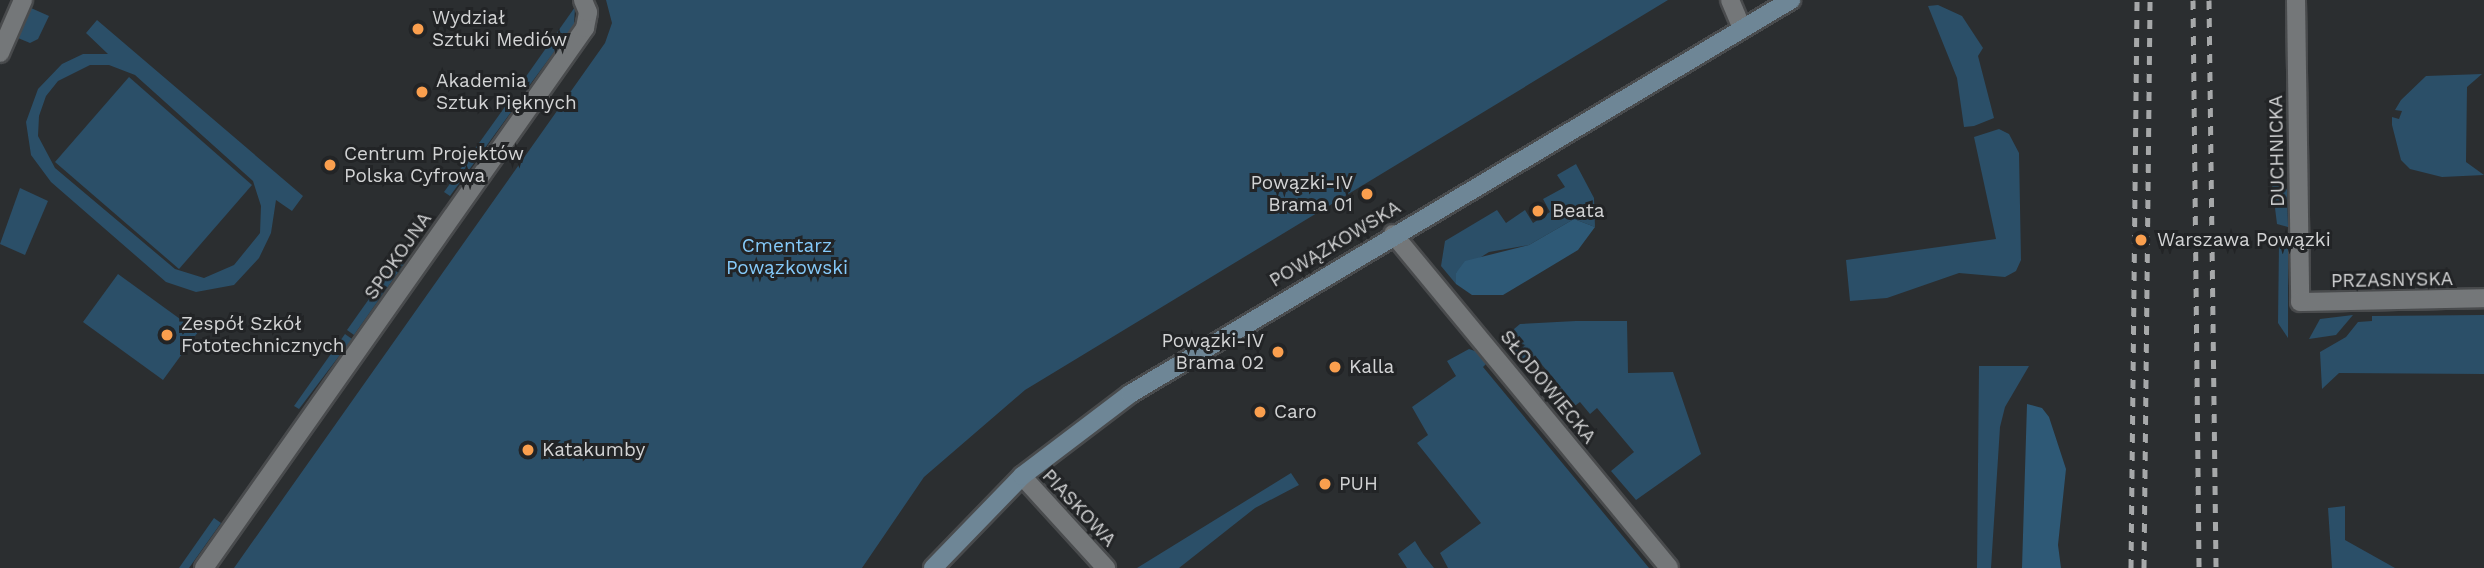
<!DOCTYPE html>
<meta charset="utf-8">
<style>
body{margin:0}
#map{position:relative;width:2484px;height:568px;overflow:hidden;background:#2b2e30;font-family:"Work Sans",sans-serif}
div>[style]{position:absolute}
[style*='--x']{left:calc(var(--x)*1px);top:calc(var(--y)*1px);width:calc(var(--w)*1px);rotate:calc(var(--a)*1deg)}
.green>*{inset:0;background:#2b4f68}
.forest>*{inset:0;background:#2e5976}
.roads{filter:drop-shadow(2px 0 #494b4d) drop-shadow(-2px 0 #494b4d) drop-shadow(0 2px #494b4d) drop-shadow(0 -2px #494b4d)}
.minor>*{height:18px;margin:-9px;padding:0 9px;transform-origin:9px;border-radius:9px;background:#747779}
.secondary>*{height:18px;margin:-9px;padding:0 9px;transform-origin:9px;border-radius:9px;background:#6e8696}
.rail>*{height:5px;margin-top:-2.5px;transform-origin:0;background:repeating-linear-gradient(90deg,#a6a8a9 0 9px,transparent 0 18px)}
.dots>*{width:19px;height:19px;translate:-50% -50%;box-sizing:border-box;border:4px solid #222426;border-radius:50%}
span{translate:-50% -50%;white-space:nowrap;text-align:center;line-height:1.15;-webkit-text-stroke:6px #222426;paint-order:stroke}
.poi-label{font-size:19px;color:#d3d4d5}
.left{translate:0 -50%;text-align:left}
.right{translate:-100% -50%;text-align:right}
.street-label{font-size:19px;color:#d3d4d5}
.park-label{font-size:19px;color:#85cafa}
</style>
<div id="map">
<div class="green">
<div style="clip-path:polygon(606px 0,1668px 0,1025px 390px,924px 477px,862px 568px,234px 568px,605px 43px,612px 23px)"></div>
<div style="clip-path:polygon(1938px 5px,1962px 16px,1983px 48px,1978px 56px,1994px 118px,1974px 126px,1964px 127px,1957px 78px,1928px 6px)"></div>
<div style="clip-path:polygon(575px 7px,574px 25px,526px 90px,520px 85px)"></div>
<div style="clip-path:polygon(31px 8px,49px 16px,38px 39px,30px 43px,18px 38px)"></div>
<div style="clip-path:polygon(evenodd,97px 20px,303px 196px,292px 211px,276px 200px,271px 233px,259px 258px,234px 285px,196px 292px,166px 282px,51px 182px,31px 155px,26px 122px,38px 89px,62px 64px,83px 54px,108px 54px,86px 33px,97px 20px,90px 65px,109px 65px,135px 75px,253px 181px,261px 206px,260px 233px,234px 265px,204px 278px,175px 269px,55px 168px,38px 136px,39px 116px,46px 96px,58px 81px,90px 65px)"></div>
<div style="clip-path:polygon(2482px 74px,2467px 87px,2466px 162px,2484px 175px,2442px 177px,2410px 169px,2401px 160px,2392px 125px,2392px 117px,2399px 119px,2402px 111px,2395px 110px,2401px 100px,2426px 76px)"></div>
<div style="clip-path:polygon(129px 77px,252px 185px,179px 269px,55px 162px)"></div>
<div style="clip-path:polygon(512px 97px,517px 104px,450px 196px,444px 192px)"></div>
<div style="clip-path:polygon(1999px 129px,2009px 134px,2019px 153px,2021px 260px,2016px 271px,2005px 277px,1959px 273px,1887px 298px,1850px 301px,1846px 260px,1996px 239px,1974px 137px)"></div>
<div style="clip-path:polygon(1576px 164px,1594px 198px,1595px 227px,1574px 219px,1529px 245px,1489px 252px,1456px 273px,1456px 284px,1441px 266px,1445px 241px,1497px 210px,1506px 223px,1525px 210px,1533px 223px,1550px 212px,1543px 199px,1565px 187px,1557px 175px)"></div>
<div style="clip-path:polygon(2272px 184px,2287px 189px,2288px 227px,2277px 224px)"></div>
<div style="clip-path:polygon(20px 188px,48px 201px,25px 255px,0 244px)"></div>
<div style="clip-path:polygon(2288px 240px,2288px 338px,2278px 323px,2279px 245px)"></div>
<div style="clip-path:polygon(398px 258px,404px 264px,354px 335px,347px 330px)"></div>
<div style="clip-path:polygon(118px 274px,198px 332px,163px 380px,83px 322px)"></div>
<div style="clip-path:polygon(2353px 315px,2336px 335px,2309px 339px,2320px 319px)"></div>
<div style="clip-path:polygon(2484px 315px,2484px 374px,2339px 373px,2322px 389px,2320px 352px,2346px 337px,2358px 322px,2372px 321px,2372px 316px)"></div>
<div style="clip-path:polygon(1576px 321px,1627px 321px,1628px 373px,1673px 372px,1701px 454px,1636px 500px,1611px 471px,1634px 452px,1597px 408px,1590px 414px,1580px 402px,1564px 414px,1548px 395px,1559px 385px,1537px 359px,1525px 368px,1509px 348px,1514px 329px,1520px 324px)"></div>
<div style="clip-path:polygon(345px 334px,352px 339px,299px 409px,294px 406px)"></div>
<div style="clip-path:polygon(1469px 349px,1478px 352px,1487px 363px,1483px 367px,1649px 568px,1448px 568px,1440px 553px,1481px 523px,1417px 443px,1428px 435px,1412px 407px,1456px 376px,1447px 361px)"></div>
<div style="clip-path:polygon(1979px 366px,2029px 366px,2005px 407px,2000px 427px,1991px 568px,1977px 568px)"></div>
<div style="clip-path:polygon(1291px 473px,1299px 485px,1255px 508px,1179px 568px,1137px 568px)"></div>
<div style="clip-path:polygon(2345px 506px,2345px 540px,2395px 568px,2332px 568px,2328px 508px)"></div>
<div style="clip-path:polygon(214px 518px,221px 523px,189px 568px,179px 568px)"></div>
<div style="clip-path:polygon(1415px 541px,1423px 554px,1434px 568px,1407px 568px,1398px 554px)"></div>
</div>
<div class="forest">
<div style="clip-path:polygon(1574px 219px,1595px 227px,1578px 250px,1503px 295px,1472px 295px,1456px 284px,1456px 273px,1465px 261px,1529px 245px)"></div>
<div style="clip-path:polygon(2027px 404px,2042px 408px,2049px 417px,2066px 469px,2058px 545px,2061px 568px,2022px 568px)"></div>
</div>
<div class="roads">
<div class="minor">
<div style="--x:1730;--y:0;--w:30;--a:67"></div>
<div style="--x:2296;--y:0;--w:302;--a:89.2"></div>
<div style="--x:2300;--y:302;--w:184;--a:-1.2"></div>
<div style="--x:0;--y:53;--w:58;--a:-66.5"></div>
<div style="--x:1393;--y:234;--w:433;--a:50.4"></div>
<div style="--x:1022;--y:476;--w:125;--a:47.6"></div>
<div style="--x:204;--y:568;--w:661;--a:-54.79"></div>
<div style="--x:585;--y:28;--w:16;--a:-79"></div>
<div style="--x:588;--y:12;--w:13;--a:-113"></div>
</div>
<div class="secondary">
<div style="--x:933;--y:568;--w:128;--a:-45.9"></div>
<div style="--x:1022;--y:476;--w:136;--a:-37.2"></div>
<div style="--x:1130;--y:394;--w:770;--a:-30.8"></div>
</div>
</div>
<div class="rail">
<div style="--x:2193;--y:0;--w:568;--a:89.39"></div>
<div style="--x:2209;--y:0;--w:568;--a:89.29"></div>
<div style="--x:2131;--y:568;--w:568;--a:-89.39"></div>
<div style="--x:2144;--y:568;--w:568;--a:-89.39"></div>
</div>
<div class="dots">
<div style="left:418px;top:29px;background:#fa9f4e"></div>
<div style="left:422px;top:92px;background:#fa9f4e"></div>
<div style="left:330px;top:165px;background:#fa9f4e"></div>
<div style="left:1367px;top:194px;background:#fa9f4e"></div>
<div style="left:1538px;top:211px;background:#fa9f4e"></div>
<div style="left:2141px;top:240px;background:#fa9f4e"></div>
<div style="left:167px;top:335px;background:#fa9f4e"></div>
<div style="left:1278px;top:352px;background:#fa9f4e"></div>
<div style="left:1335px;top:367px;background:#fa9f4e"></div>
<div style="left:1260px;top:412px;background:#fa9f4e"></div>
<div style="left:528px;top:450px;background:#fa9f4e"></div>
<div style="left:1325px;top:484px;background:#fa9f4e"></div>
</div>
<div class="poi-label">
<span class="left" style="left:432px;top:29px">Wydział<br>Sztuki Mediów</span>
<span class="left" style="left:436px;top:92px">Akademia<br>Sztuk Pięknych</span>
<span class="left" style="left:344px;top:165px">Centrum Projektów<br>Polska Cyfrowa</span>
<span class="right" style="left:1353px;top:194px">Powązki-IV<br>Brama 01</span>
<span class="left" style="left:1552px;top:211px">Beata</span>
<span class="left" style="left:2157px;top:240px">Warszawa Powązki</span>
<span class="left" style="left:181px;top:335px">Zespół Szkół<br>Fototechnicznych</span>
<span class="right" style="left:1264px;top:352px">Powązki-IV<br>Brama 02</span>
<span class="left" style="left:1349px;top:367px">Kalla</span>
<span class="left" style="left:1274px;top:412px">Caro</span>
<span class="left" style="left:542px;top:450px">Katakumby</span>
<span class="left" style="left:1339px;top:484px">PUH</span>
</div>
<div class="street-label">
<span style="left:2277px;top:151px;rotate:-91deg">DUCHNICKA</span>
<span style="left:1335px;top:244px;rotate:-31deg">POWĄZKOWSKA</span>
<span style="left:398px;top:256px;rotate:-55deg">SPOKOJNA</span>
<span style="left:2392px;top:280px;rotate:-1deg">PRZASNYSKA</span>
<span style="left:1548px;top:387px;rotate:51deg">SŁODOWIECKA</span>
<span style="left:1079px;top:508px;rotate:47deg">PIASKOWA</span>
</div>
<div class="park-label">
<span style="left:787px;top:257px">Cmentarz<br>Powązkowski</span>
</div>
</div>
